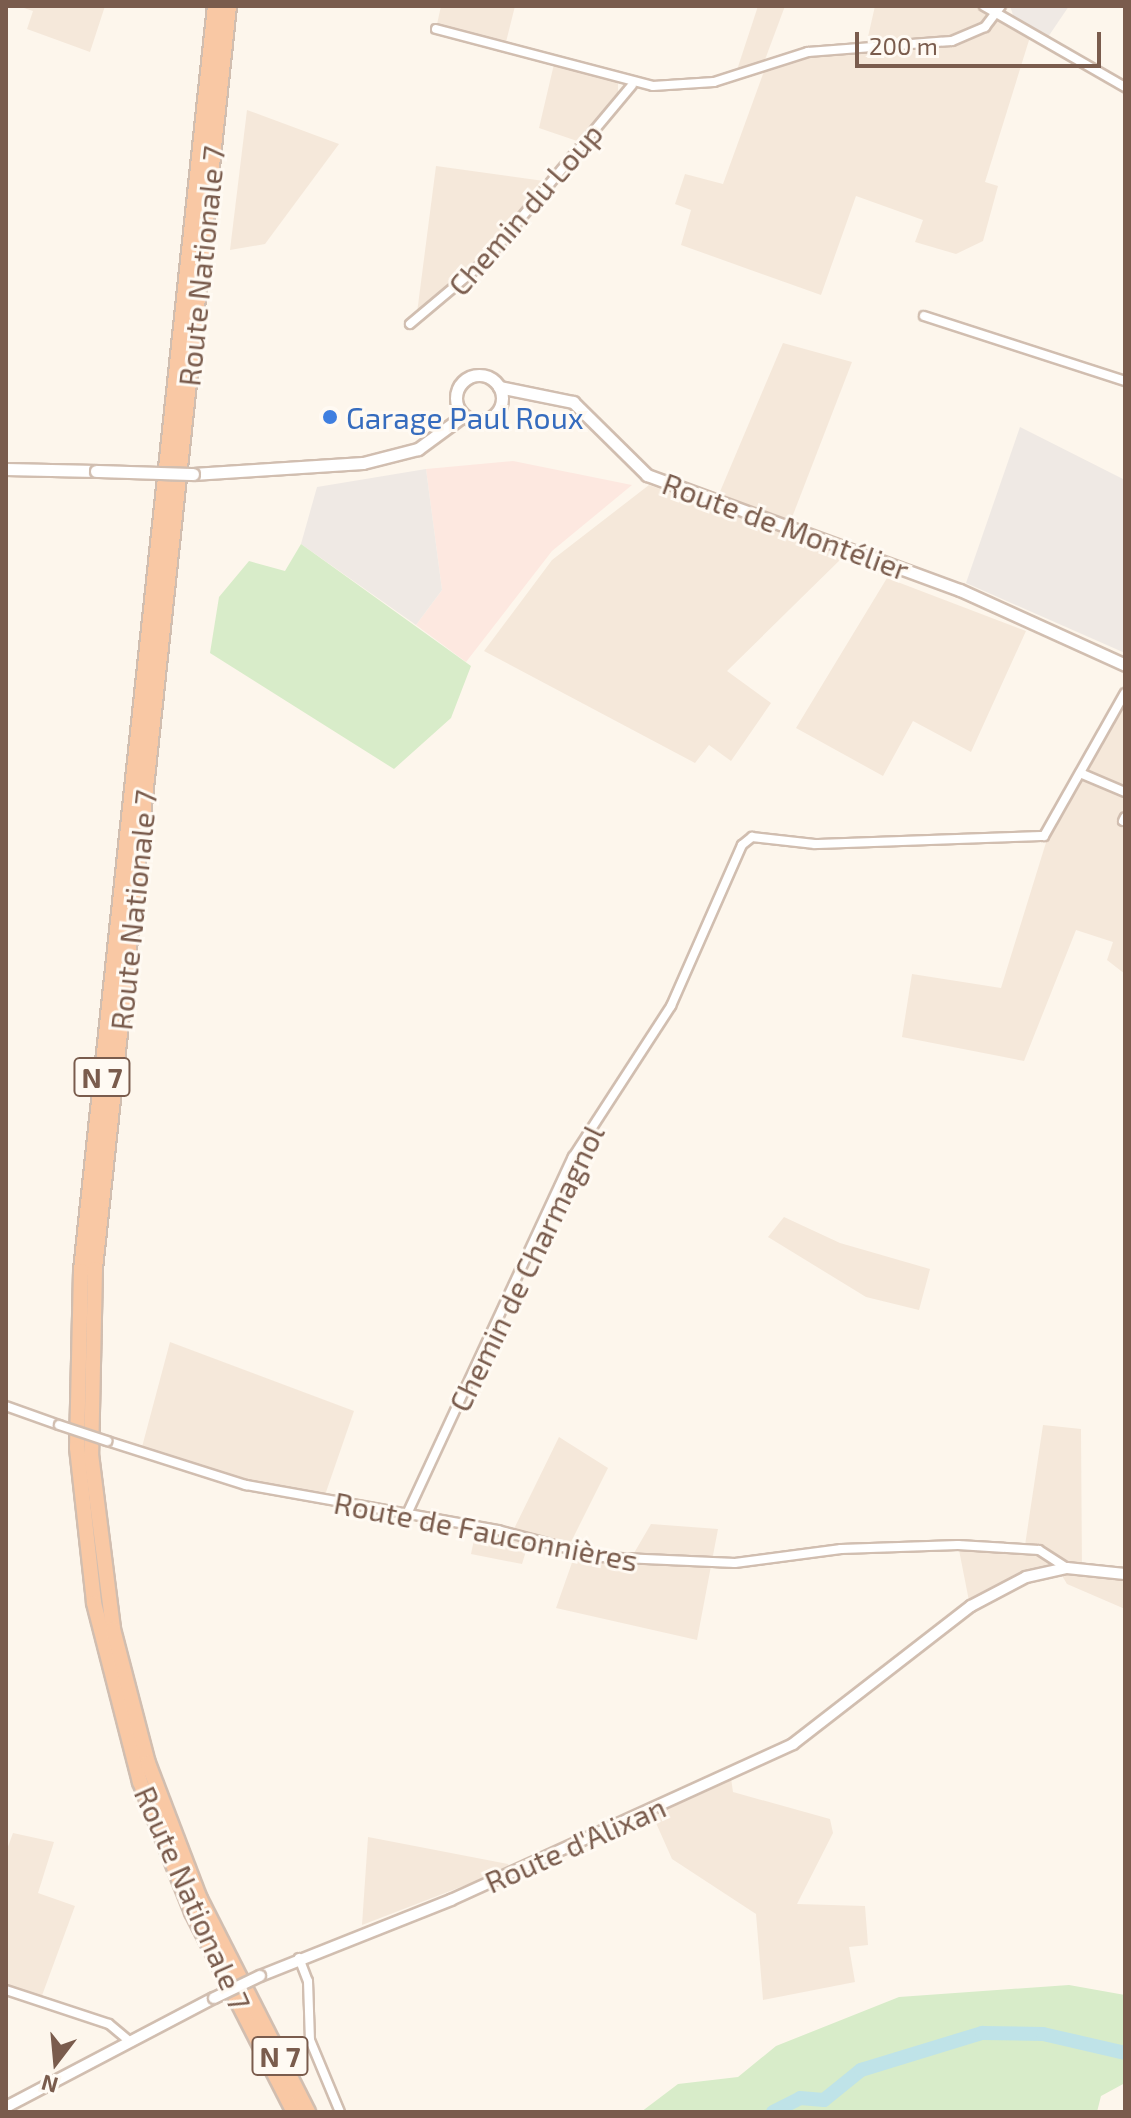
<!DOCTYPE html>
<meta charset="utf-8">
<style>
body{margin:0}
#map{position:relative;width:1131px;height:2118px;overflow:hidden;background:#fdf6ec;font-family:"Exo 2",sans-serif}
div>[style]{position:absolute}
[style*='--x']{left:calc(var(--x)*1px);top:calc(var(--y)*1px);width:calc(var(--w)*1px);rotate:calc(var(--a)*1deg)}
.residential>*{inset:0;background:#f5e8da}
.commercial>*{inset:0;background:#fde8e0}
.industrial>*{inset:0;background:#efe9e4}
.green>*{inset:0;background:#d8ecc9}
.river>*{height:14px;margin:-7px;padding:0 7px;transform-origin:7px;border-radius:7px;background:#bfe3e8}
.roads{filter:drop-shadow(2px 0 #d1beb0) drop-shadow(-2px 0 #d1beb0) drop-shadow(0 2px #d1beb0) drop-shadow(0 -2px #d1beb0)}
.minor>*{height:8px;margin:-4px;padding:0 4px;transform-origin:4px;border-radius:4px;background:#fff}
.tertiary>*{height:10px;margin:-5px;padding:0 5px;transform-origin:5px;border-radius:5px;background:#fff}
.secondary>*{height:11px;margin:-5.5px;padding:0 5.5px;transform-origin:5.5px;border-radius:5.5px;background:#fff}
.secondary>.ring{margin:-5.5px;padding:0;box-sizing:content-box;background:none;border:11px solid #fff;border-radius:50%}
.trunk>*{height:14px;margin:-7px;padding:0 7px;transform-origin:7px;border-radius:7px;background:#f9c8a4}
.bridges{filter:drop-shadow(2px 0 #d1beb0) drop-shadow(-2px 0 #d1beb0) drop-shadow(0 2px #d1beb0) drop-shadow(0 -2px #d1beb0)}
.minor-bridge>*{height:8px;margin:-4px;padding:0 4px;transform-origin:4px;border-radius:4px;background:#fff}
.tertiary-bridge>*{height:10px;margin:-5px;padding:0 5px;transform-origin:5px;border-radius:5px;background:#fff}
.secondary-bridge>*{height:11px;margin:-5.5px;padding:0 5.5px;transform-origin:5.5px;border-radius:5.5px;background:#fff}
.dots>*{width:22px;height:22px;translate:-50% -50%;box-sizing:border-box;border:4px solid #fffaf3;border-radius:50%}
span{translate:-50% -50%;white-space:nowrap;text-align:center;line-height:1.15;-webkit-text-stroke:6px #fffaf3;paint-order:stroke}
.shield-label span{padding:2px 6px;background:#fffaf3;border:2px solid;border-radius:6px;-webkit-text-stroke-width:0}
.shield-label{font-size:28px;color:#7a5c4d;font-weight:700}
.street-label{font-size:30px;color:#7a5c4d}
.shop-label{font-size:30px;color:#366cbe}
.left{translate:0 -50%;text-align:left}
.frame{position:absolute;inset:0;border:8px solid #7a5c4d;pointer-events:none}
.north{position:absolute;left:16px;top:2022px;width:80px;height:80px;-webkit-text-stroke:6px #fffaf3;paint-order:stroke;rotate:196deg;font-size:22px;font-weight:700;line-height:32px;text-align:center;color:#7a5c4d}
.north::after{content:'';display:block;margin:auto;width:28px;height:36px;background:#7a5c4d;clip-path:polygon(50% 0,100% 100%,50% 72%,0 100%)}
.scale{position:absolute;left:855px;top:32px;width:246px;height:36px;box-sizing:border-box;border:4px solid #7a5c4d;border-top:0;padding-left:10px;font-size:24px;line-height:28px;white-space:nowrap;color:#7a5c4d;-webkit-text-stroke:6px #fffaf3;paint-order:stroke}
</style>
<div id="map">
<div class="residential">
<div style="clip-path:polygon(18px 6px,105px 6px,90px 52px,27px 29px,33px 11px)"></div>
<div style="clip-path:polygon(441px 6px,515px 6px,505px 46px,436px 29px)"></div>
<div style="clip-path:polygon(758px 6px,785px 6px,763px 65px,735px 76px)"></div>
<div style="clip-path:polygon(875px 6px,984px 6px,1030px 37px,985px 182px,998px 186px,983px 241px,956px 254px,915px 242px,923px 220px,856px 196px,821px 295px,681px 245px,691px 210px,675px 204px,685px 174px,723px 184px,767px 63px,865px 50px)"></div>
<div style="clip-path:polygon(554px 64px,618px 80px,618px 93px,580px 142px,539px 128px)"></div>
<div style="clip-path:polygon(247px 110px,339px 144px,265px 244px,230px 250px)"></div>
<div style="clip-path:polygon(436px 166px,544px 181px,474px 269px,417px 313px)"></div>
<div style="clip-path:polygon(783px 343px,852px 362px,791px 520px,719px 494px)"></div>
<div style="clip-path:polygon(649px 485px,844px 556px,727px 671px,771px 703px,731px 761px,709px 745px,695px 763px,484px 651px,552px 560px)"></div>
<div style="clip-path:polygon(887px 578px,1026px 631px,971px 752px,913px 721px,883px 776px,796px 728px)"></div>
<div style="clip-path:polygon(1125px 702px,1125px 974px,1107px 960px,1113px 942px,1076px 930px,1024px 1061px,902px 1037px,912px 974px,1001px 988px,1048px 836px)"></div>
<div style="clip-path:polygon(784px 1217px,840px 1243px,930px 1269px,919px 1310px,866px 1297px,768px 1237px)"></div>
<div style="clip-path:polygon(170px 1342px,354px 1411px,325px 1495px,243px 1480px,142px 1447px)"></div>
<div style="clip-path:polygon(1043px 1425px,1081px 1429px,1082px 1572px,1125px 1579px,1125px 1609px,1067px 1584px,1055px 1564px,969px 1601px,959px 1550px,1024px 1552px)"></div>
<div style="clip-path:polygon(559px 1437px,608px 1468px,569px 1546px,531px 1535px,522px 1564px,471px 1554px,476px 1530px,510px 1537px)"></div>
<div style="clip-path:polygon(651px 1524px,718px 1529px,697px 1640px,556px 1608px,574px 1557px,627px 1565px)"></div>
<div style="clip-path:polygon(731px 1778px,733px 1792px,830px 1819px,833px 1833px,797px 1904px,865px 1906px,868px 1945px,849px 1947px,855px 1982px,763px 2000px,756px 1914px,672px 1859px,652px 1814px)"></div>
<div style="clip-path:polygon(13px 1833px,54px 1842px,38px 1893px,75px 1906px,40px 2001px,6px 1990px,6px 1852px)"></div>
<div style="clip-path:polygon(368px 1837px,508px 1864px,510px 1868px,362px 1925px)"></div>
</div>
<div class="commercial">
<div style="clip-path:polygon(513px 461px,632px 485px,552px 551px,466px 662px,416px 625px,442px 590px,426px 469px)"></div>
</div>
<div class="industrial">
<div style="clip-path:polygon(1010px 6px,1069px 6px,1048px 37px,1014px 18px)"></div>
<div style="clip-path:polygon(1020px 427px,1125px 480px,1125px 653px,966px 583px)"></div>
<div style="clip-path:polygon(426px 469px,442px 590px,416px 625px,301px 544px,317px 487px)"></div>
</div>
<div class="green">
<div style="clip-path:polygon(301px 544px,471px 666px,451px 718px,394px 769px,210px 653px,219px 597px,249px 561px,285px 571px)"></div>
<div style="clip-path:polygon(1069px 1985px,1125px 1995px,1125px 2083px,1101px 2096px,1097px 2112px,641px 2112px,678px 2084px,738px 2077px,776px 2046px,899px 1997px)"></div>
</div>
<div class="river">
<div style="--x:773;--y:2112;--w:30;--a:-27"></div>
<div style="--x:800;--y:2098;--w:24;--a:5"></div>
<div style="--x:824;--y:2100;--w:48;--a:-39"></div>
<div style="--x:861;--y:2070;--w:127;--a:-17"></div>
<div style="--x:982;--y:2033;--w:61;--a:0.9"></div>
<div style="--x:1043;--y:2034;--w:84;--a:13"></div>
</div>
<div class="roads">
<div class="minor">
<div style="--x:984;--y:6;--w:163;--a:29.9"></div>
<div style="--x:436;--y:29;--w:224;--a:14.7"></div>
<div style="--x:653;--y:86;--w:61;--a:-3.8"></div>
<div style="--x:714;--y:82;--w:99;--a:-17.7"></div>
<div style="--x:808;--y:52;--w:144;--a:-4.4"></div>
<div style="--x:952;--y:41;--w:36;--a:-23"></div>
<div style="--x:985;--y:27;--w:26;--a:-53"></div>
<div style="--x:924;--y:316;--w:211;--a:17.9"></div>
<div style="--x:410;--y:324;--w:98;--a:-40"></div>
<div style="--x:485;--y:261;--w:229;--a:-50.1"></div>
<div style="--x:1080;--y:773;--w:49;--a:22.9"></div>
<div style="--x:1123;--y:821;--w:4;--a:-63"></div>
<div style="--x:6;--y:1406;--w:56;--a:19.7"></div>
<div style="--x:107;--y:1441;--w:146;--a:17.6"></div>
<div style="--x:246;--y:1485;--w:256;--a:10.1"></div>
<div style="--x:498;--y:1530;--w:106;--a:14.8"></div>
<div style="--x:600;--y:1557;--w:135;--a:2.5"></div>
<div style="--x:735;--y:1563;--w:107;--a:-7.5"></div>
<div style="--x:841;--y:1549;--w:117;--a:-2"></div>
<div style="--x:958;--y:1545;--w:81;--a:3.5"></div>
<div style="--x:1039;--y:1550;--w:33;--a:33"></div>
<div style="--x:407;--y:1514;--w:394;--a:-65.1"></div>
<div style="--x:573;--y:1157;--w:180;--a:-57"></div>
<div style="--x:671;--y:1006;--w:176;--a:-66.2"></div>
<div style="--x:742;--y:845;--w:13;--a:-39"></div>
<div style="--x:752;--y:837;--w:63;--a:6.3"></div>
<div style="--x:815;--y:844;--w:229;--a:-2"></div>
<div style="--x:1044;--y:836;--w:164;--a:-60.5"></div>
<div style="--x:299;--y:1958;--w:25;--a:69"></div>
<div style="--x:308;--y:1981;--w:59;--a:88.1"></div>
<div style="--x:310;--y:2040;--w:78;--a:67.4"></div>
<div style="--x:6;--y:1990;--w:108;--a:18.3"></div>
<div style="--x:109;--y:2024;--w:23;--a:40"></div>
</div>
<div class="tertiary">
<div style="--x:260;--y:1976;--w:206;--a:-21.7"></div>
<div style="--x:451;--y:1900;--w:376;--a:-24.5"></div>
<div style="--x:793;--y:1744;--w:225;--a:-37.8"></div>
<div style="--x:971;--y:1606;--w:62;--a:-27.8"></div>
<div style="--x:1026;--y:1577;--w:42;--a:-12.4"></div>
<div style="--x:1067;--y:1568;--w:58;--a:5.9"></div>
<div style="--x:6;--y:2107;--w:235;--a:-27.7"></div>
</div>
<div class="secondary">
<div class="ring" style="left:456px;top:375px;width:35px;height:35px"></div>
<div style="--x:499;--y:387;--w:76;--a:11.5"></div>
<div style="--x:573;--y:402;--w:104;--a:44.6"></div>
<div style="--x:647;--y:475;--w:333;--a:20.2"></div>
<div style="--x:960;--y:590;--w:181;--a:24.4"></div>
<div style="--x:6;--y:469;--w:90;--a:1.3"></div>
<div style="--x:193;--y:474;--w:170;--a:-3.7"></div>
<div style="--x:363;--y:463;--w:57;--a:-14.3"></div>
<div style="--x:418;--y:449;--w:56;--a:-36.3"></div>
</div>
<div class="trunk">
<div style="--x:215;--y:6;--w:1272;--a:96.05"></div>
<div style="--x:81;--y:1271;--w:177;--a:91.3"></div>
<div style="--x:77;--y:1448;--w:156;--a:83.7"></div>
<div style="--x:94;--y:1603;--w:185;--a:75.6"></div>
<div style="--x:140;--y:1782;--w:140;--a:68.2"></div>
<div style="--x:192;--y:1912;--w:225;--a:63"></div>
<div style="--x:229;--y:6;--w:1270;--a:96.06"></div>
<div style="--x:95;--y:1269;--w:185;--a:91.2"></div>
<div style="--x:91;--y:1454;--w:176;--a:82.8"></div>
<div style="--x:113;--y:1629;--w:138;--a:75.4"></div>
<div style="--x:148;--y:1763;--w:146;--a:69.1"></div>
<div style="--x:200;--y:1899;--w:239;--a:63.1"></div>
</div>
</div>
<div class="bridges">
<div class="minor-bridge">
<div style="--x:59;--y:1425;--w:51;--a:18.4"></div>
</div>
<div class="tertiary-bridge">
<div style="--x:214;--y:1998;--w:51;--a:-25.6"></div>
</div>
<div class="secondary-bridge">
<div style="--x:96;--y:471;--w:97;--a:1.8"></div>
</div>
</div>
<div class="dots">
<div style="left:330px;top:417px;background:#3f7fe0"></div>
</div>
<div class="shield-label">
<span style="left:102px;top:1077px">N 7</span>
<span style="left:280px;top:2056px">N 7</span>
</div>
<div class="street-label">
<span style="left:525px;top:209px;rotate:-49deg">Chemin du Loup</span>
<span style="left:201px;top:266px;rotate:-84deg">Route Nationale 7</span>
<span style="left:786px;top:526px;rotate:20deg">Route de Montélier</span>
<span style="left:133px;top:910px;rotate:-84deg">Route Nationale 7</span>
<span style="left:526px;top:1268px;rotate:-64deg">Chemin de Charmagnol</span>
<span style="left:486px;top:1531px;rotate:11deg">Route de Fauconnières</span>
<span style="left:575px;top:1844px;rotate:-24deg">Route d'Alixan</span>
<span style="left:193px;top:1898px;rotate:66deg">Route Nationale 7</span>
</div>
<div class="shop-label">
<span class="left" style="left:346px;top:417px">Garage Paul Roux</span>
</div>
<div class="frame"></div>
<div class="north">N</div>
<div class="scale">200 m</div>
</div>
